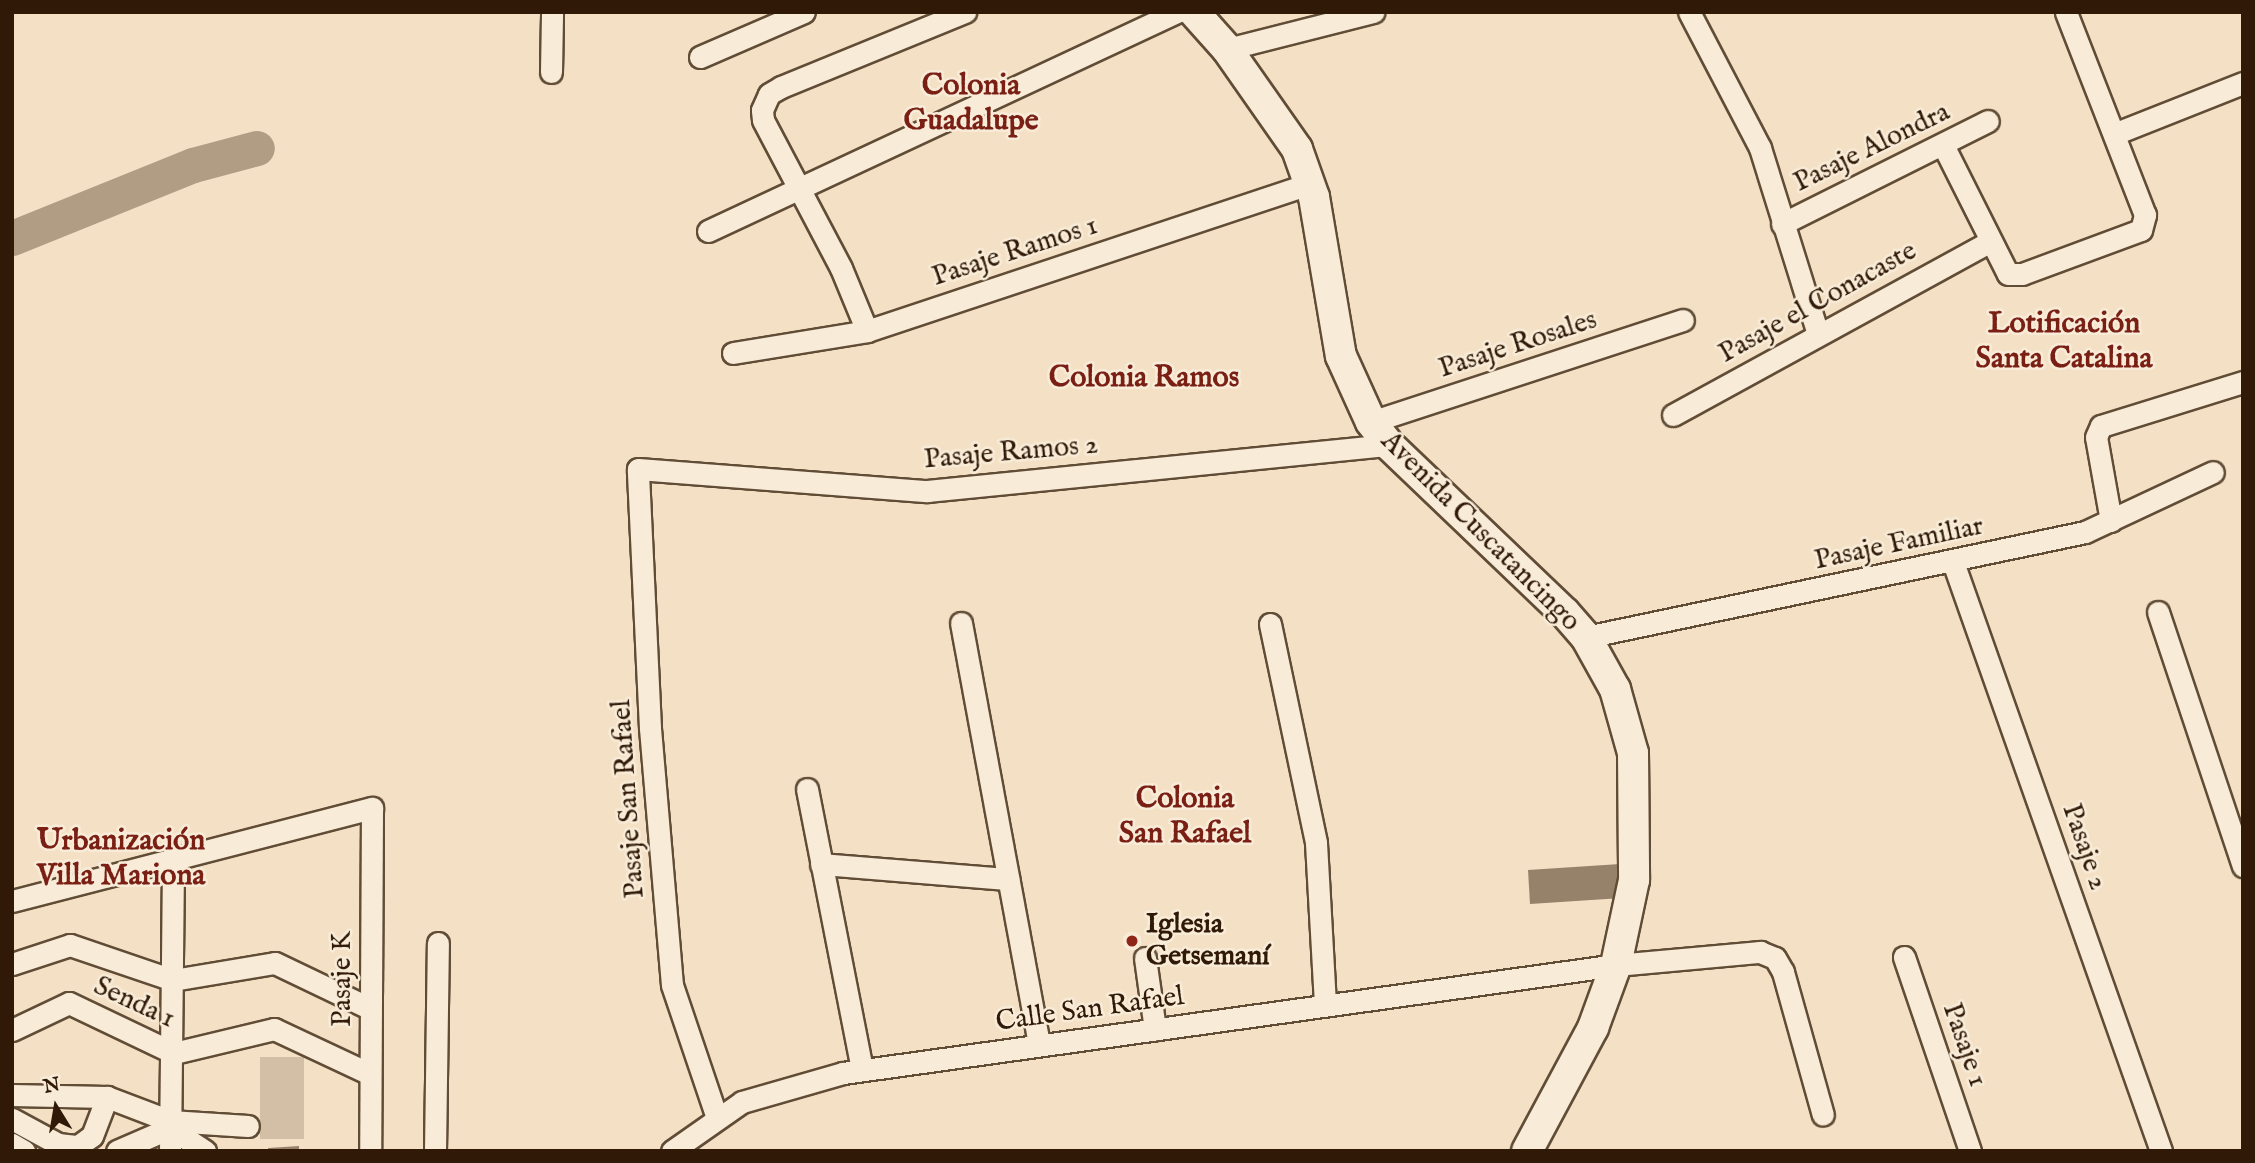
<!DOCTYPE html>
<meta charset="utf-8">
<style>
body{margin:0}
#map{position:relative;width:2255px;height:1163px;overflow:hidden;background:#f4e1c5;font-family:"IM FELL English",serif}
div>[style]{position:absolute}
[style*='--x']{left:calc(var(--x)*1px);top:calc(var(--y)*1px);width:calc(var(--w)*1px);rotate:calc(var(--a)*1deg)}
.green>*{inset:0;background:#d3bfa5}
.river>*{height:35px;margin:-17.5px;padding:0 17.5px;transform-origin:17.5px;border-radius:17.5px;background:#b19d84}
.building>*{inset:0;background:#96816a}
.roads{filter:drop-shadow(2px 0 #614c36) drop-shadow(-2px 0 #614c36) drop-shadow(0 2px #614c36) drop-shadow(0 -2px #614c36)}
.street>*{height:21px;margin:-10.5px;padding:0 10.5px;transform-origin:10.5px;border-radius:10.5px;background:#f8ecd9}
.secondary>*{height:30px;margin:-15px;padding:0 15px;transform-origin:15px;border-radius:15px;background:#f8ecd9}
.dots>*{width:19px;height:19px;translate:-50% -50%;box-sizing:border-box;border:4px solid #f8ecd9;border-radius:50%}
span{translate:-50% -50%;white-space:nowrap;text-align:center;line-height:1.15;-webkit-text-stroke:5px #f8ecd9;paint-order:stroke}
.street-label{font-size:28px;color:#301a07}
.poi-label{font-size:28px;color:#301a07;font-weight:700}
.left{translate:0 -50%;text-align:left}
.neighbourhood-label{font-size:30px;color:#7a1f14;font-weight:700}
.frame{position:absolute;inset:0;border:14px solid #301a07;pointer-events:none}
.north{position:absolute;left:21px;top:1072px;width:70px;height:70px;-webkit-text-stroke:5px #f8ecd9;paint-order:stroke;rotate:349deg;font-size:19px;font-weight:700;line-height:28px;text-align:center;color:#301a07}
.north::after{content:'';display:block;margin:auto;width:24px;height:32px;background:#301a07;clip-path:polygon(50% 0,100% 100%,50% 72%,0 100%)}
</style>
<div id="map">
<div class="green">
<div style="clip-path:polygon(260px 1057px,304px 1057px,304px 1139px,260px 1139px)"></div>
</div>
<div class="river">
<div style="--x:12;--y:238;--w:195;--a:-22"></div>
<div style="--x:193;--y:165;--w:66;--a:-14.9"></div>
</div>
<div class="building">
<div style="clip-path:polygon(1620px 864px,1622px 898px,1530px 904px,1528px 870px)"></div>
<div style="clip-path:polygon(299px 1146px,299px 1151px,268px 1151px,268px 1148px)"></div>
</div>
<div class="roads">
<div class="street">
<div style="--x:1689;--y:12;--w:153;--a:62.4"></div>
<div style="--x:1760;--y:148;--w:195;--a:72.7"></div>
<div style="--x:1227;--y:49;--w:151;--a:-14.2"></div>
<div style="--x:700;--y:57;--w:113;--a:-23.4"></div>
<div style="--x:551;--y:72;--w:60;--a:-89"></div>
<div style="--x:2114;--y:134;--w:139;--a:-21.6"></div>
<div style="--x:1943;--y:145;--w:144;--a:63.3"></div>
<div style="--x:2008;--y:274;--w:14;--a:0"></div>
<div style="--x:2022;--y:274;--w:127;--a:-20.3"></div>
<div style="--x:2141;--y:230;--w:16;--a:-75"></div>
<div style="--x:2145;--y:215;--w:218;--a:-111.3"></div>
<div style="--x:1782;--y:224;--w:230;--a:-26.6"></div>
<div style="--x:708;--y:231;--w:518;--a:-25.03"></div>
<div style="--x:867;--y:331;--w:68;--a:-112.4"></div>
<div style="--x:841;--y:268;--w:167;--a:-117.8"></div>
<div style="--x:763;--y:120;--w:10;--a:-96"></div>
<div style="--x:762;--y:110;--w:17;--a:-66"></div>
<div style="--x:769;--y:94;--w:14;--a:-30"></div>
<div style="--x:781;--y:87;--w:199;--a:-22.2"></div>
<div style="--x:733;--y:353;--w:136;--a:-9.3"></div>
<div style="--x:867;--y:331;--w:467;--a:-18.4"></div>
<div style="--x:1673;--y:415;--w:362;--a:-28.7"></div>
<div style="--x:1371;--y:422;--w:328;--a:-18.1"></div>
<div style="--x:2111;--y:521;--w:85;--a:-100.1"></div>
<div style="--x:2096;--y:437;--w:12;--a:-66"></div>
<div style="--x:2101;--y:426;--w:149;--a:-17.2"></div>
<div style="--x:1953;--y:562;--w:625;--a:70.55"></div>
<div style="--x:2158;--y:612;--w:268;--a:71.5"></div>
<div style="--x:961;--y:623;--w:429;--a:79.5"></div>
<div style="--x:1270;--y:624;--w:224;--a:78.1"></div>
<div style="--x:1316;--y:843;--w:162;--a:86.8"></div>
<div style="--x:1586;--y:637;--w:510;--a:-11.88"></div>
<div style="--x:2085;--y:532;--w:141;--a:-25.1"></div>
<div style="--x:807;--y:789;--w:285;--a:78.9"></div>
<div style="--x:821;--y:864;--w:188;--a:4.6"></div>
<div style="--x:12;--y:901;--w:372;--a:-14.5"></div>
<div style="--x:372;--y:808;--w:343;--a:90.3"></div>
<div style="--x:1904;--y:957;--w:205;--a:71.2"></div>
<div style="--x:1145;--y:958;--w:72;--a:82"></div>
<div style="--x:12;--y:964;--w:61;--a:-18.1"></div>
<div style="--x:70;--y:945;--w:109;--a:18.8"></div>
<div style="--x:173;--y:980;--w:103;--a:-9.5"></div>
<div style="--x:275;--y:963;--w:106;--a:25.6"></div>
<div style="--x:12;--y:1030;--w:63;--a:-25.3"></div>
<div style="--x:69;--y:1003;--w:116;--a:25.5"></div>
<div style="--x:174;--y:1053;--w:103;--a:-13.5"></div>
<div style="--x:274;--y:1029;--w:106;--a:25.1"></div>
<div style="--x:12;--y:1095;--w:95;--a:1.2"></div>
<div style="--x:107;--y:1097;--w:67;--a:20.9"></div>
<div style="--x:170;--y:1121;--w:78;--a:3.7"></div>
<div style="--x:717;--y:1118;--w:140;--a:-108.7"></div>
<div style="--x:672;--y:985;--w:258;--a:-94.9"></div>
<div style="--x:650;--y:728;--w:259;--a:-92.7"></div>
<div style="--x:638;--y:469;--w:290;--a:4.4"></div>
<div style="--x:927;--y:491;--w:464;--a:-5.7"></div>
<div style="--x:12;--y:1119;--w:52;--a:28.5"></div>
<div style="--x:58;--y:1144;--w:20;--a:6"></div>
<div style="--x:78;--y:1146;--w:17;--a:-36"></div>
<div style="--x:92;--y:1136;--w:42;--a:-69"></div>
<div style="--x:12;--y:1144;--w:14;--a:30"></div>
<div style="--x:117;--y:1151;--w:58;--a:-23.5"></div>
<div style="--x:170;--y:1128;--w:42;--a:33.3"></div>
<div style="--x:170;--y:1151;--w:295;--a:-89.4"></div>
<div style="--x:435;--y:1151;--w:208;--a:-89.2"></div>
<div style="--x:672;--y:1151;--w:85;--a:-35"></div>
<div style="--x:742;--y:1102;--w:105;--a:-16"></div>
<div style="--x:843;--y:1073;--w:781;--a:-7.95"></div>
<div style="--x:1616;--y:965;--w:145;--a:-5.2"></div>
<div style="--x:1760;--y:952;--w:16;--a:22"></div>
<div style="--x:1775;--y:958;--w:16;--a:60"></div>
<div style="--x:1783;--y:972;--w:148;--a:74.4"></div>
</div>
<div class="secondary">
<div style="--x:1194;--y:12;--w:50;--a:48.3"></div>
<div style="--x:1227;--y:49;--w:122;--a:55"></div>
<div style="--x:1297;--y:149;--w:51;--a:70.5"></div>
<div style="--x:1314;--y:197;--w:161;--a:80.4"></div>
<div style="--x:1341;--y:356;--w:72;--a:65.6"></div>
<div style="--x:1371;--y:422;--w:29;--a:52"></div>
<div style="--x:1389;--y:445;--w:243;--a:43.7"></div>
<div style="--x:1565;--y:613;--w:32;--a:49"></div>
<div style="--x:1586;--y:637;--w:60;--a:60.9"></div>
<div style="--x:1615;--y:689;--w:66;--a:74.3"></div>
<div style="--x:1633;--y:753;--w:127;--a:89.5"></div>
<div style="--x:1634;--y:880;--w:87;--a:102"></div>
<div style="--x:1616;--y:965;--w:67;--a:110.1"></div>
<div style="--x:1593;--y:1028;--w:140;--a:118.2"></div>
</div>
</div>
<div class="dots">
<div style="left:1132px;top:941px;background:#8f2418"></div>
</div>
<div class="street-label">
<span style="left:1872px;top:148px;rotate:-26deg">Pasaje Alondra</span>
<span style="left:1015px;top:252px;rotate:-18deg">Pasaje Ramos 1</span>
<span style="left:1818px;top:303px;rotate:-29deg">Pasaje el Conacaste</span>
<span style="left:1518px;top:345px;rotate:-18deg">Pasaje Rosales</span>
<span style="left:1011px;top:453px;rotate:-5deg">Pasaje Ramos 2</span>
<span style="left:1480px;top:532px;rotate:45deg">Avenida Cuscatancingo</span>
<span style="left:1899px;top:544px;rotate:-12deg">Pasaje Familiar</span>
<span style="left:629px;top:799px;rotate:-94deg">Pasaje San Rafael</span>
<span style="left:2084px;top:847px;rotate:71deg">Pasaje 2</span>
<span style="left:343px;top:979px;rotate:-90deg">Pasaje K</span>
<span style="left:134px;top:1003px;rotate:25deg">Senda 1</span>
<span style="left:1090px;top:1010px;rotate:-8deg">Calle San Rafael</span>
<span style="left:1964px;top:1045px;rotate:71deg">Pasaje 1</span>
</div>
<div class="poi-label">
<span class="left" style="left:1146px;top:941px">Iglesia<br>Getsemaní</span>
</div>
<div class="neighbourhood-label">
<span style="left:971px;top:103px">Colonia<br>Guadalupe</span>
<span style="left:2064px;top:341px">Lotificación<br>Santa Catalina</span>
<span style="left:1144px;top:378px">Colonia Ramos</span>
<span style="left:1185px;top:816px">Colonia<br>San Rafael</span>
<span style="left:121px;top:858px">Urbanización<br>Villa Mariona</span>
</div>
<div class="frame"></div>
<div class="north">N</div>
</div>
